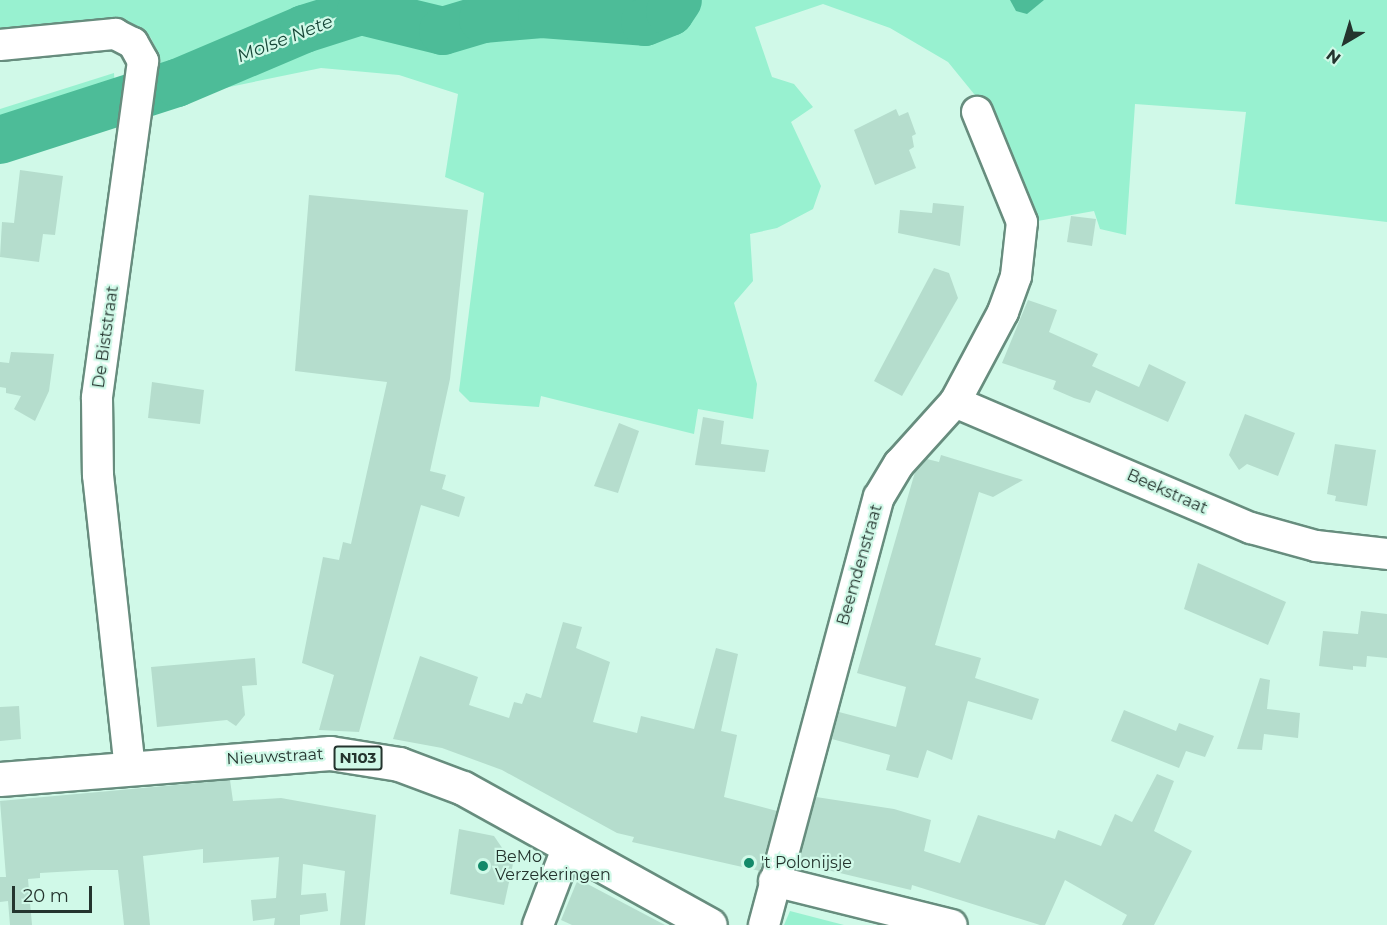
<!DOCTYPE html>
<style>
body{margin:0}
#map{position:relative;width:1387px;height:925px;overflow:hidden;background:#d0f9e8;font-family:Montserrat,sans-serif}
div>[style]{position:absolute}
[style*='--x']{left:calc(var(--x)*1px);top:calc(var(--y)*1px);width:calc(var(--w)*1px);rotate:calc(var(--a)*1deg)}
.green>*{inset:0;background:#98f1d0}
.water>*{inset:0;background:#4dbc98}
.river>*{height:48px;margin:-24px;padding:0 24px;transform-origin:24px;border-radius:24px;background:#4dbc98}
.building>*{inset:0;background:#b5ddcd}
.roads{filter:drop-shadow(2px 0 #678d7e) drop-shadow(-2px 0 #678d7e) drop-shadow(0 2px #678d7e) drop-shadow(0 -2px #678d7e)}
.street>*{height:30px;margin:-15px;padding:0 15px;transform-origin:15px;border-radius:15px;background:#fff}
.primary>*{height:33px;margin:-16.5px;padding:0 16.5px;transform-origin:16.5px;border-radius:16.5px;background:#fff}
.dots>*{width:16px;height:16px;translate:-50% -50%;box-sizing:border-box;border:3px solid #d0f9e8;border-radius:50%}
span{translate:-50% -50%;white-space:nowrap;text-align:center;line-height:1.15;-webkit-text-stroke:4.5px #d0f9e8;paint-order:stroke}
.shield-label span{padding:2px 4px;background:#d0f9e8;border:2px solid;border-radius:4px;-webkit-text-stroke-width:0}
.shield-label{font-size:15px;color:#24342e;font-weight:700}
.street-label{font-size:16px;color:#24342e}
.poi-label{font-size:16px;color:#24342e}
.left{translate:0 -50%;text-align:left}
.water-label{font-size:18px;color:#174738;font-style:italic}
.north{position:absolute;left:1315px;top:12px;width:60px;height:60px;-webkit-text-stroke:4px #d0f9e8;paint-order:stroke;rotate:218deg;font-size:16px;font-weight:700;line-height:24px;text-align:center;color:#24342e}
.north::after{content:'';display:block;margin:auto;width:21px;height:27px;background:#24342e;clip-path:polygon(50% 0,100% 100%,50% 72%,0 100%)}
.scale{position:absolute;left:12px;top:886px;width:80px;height:27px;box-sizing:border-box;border:3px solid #24342e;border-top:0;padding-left:8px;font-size:18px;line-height:21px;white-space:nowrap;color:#24342e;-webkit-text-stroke:4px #d0f9e8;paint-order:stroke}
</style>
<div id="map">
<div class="green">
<div style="clip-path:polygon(0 0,1387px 0,1387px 222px,1235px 204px,1246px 112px,1135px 104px,1126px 235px,1100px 229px,1094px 211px,1032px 222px,983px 105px,948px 62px,890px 28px,823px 4px,755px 27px,772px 77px,794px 84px,813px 107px,791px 122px,821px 186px,813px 209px,777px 228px,750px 234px,753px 281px,734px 303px,757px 384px,753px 419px,698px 409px,694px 434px,541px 396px,539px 407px,470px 402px,459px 391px,484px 193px,445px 177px,458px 94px,399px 75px,321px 68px,205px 92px,153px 81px,157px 51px,151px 38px,137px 26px,87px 24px,0 34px)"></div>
<div style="clip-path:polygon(114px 73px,116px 104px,0 140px,0 109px)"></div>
<div style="clip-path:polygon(790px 911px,844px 925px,784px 925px)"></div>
</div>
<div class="water">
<div style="clip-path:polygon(1010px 0,1044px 0,1027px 14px,1016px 11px)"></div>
</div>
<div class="river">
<div style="--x:0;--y:140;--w:186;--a:-17.9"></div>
<div style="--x:177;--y:83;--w:138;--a:-23"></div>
<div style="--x:304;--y:29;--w:60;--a:-17.5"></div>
<div style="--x:361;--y:11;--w:84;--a:13.7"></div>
<div style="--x:443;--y:31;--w:42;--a:-16.7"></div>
<div style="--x:483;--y:19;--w:59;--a:-4.8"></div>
<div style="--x:542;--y:14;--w:103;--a:4.4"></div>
<div style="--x:645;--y:22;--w:27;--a:-22"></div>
<div style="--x:670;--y:12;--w:14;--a:-56"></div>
</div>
<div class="building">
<div style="clip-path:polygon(896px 109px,899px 116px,908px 112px,916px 134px,912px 136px,914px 147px,909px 150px,916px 168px,875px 185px,854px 130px)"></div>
<div style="clip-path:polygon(20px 170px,63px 176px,55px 235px,43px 234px,39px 262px,0 257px,2px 222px,14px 223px)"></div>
<div style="clip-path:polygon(309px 195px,468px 210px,450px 379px,430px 471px,446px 475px,442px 489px,465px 497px,459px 517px,421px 505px,359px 732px,319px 730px,334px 675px,302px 663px,323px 557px,339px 560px,343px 542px,351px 544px,387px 382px,295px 371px)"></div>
<div style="clip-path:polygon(933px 203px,964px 206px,960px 246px,898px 233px,900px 210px,932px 213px)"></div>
<div style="clip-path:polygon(1071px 216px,1096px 219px,1092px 246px,1067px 242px)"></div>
<div style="clip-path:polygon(934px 268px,949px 273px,958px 298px,902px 396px,874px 381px)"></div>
<div style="clip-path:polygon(1028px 300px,1057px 310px,1049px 332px,1098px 354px,1092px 366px,1139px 387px,1149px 364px,1186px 382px,1168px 422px,1096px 390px,1090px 403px,1074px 398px,1053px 389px,1056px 381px,1002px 363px)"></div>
<div style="clip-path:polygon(11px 352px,54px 354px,49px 391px,35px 421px,14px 409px,21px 396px,6px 393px,6px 388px,0 387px,0 362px,9px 363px)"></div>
<div style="clip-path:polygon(152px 382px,204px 390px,200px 424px,148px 418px)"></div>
<div style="clip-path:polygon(1245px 414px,1295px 433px,1278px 476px,1247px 464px,1239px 470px,1229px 455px)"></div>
<div style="clip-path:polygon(703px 417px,724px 421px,721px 444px,769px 450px,765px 472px,695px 465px)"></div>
<div style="clip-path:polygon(619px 423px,639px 431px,618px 493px,594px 486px)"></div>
<div style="clip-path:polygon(1335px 444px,1376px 450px,1367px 506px,1335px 501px,1336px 496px,1327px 494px)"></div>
<div style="clip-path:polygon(941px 455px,1023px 480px,993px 497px,979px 492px,935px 645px,981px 658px,975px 678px,1039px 699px,1032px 720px,968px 701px,952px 760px,927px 750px,918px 778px,886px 770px,890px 755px,832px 739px,839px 712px,896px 727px,906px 687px,857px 673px,915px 472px,927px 459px,939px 462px)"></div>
<div style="clip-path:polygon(1198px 563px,1286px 602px,1268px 645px,1184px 609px)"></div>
<div style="clip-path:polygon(1361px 611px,1387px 614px,1387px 658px,1367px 656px,1366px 667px,1353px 666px,1353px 670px,1319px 666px,1323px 631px,1358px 634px)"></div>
<div style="clip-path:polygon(563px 622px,582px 627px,576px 648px,610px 662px,593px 722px,637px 733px,641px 716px,694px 729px,716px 648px,738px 654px,721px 731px,737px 735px,724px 797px,777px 811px,760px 871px,632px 842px,634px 837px,617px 833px,502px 770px,442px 748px,393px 739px,420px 656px,478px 677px,469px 705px,509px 718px,514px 702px,522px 704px,526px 693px,541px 698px)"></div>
<div style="clip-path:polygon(255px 658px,257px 685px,242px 686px,245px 715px,236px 726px,227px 720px,157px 727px,151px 667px)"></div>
<div style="clip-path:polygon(1260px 678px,1270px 680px,1267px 709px,1300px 713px,1298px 738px,1264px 734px,1262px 750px,1237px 749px)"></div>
<div style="clip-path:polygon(19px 706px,21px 739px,0 741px,0 707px)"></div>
<div style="clip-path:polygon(1124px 710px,1176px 731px,1179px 723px,1214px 736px,1205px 757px,1186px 751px,1179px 768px,1111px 741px)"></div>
<div style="clip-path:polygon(1157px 774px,1174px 781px,1154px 831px,1192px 851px,1154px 925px,1122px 925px,1127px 915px,1065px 880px,1045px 925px,1040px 925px,912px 885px,911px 890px,798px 863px,816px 797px,894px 809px,931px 820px,924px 851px,960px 863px,978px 815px,1055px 839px,1058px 830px,1101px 846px,1115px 814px,1132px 822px)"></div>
<div style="clip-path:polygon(230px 780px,233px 801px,281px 798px,376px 815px,365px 925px,340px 925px,345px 871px,303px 864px,301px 895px,326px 893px,328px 911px,300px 915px,300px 925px,274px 925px,275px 918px,253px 921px,251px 900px,276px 898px,279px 857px,203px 863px,203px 849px,143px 856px,150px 925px,124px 925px,118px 870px,92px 870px,40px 873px,40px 878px,28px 879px,32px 925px,10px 925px,8px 901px,0 902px,0 877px,6px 877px,0 801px)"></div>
<div style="clip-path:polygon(459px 829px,494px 836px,513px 864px,504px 905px,450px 894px)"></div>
<div style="clip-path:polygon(578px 879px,614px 898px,665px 925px,572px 925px,561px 920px)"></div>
</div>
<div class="roads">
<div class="street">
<div style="--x:0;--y:45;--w:116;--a:-5.5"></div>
<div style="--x:115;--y:34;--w:20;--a:27"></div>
<div style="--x:133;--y:43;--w:21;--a:61"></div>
<div style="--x:143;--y:61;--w:340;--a:97.8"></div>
<div style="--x:97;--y:398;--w:77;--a:89.3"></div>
<div style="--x:98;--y:475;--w:296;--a:83.8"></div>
<div style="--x:955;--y:402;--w:322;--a:23.1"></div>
<div style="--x:1251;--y:528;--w:67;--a:15.5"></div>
<div style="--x:1316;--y:546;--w:71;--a:6.4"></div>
<div style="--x:774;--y:881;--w:183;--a:13.9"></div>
<div style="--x:538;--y:925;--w:85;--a:-69.2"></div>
<div style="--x:764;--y:925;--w:443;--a:-75"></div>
<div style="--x:879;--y:497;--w:39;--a:-59"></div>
<div style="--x:899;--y:464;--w:84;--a:-47.9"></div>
<div style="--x:955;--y:402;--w:102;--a:-61.9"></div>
<div style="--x:1003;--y:312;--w:38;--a:-70"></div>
<div style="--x:1016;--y:276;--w:54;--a:-83.7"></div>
<div style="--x:1022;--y:222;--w:119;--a:-112.2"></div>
</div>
<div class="primary">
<div style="--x:0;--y:779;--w:331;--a:-4.5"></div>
<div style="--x:330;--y:753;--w:70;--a:9.1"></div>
<div style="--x:399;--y:764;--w:68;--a:20.6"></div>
<div style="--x:463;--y:788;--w:282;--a:29"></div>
</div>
</div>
<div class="dots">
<div style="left:749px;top:863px;background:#138969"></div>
<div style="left:483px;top:866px;background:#138969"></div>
</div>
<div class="shield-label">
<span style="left:358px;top:758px">N103</span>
</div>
<div class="street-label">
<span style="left:106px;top:337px;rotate:-82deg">De Biststraat</span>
<span style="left:1167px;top:492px;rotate:24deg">Beekstraat</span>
<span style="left:860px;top:565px;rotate:-74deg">Beemdenstraat</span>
<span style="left:275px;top:757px;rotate:-3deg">Nieuwstraat</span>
</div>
<div class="poi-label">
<span class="left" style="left:495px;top:866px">BeMo<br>Verzekeringen</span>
<span class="left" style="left:761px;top:863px">'t Polonijsje</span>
</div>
<div class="water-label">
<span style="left:285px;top:39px;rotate:-21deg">Molse Nete</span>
</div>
<div class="north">N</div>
<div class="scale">20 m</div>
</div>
